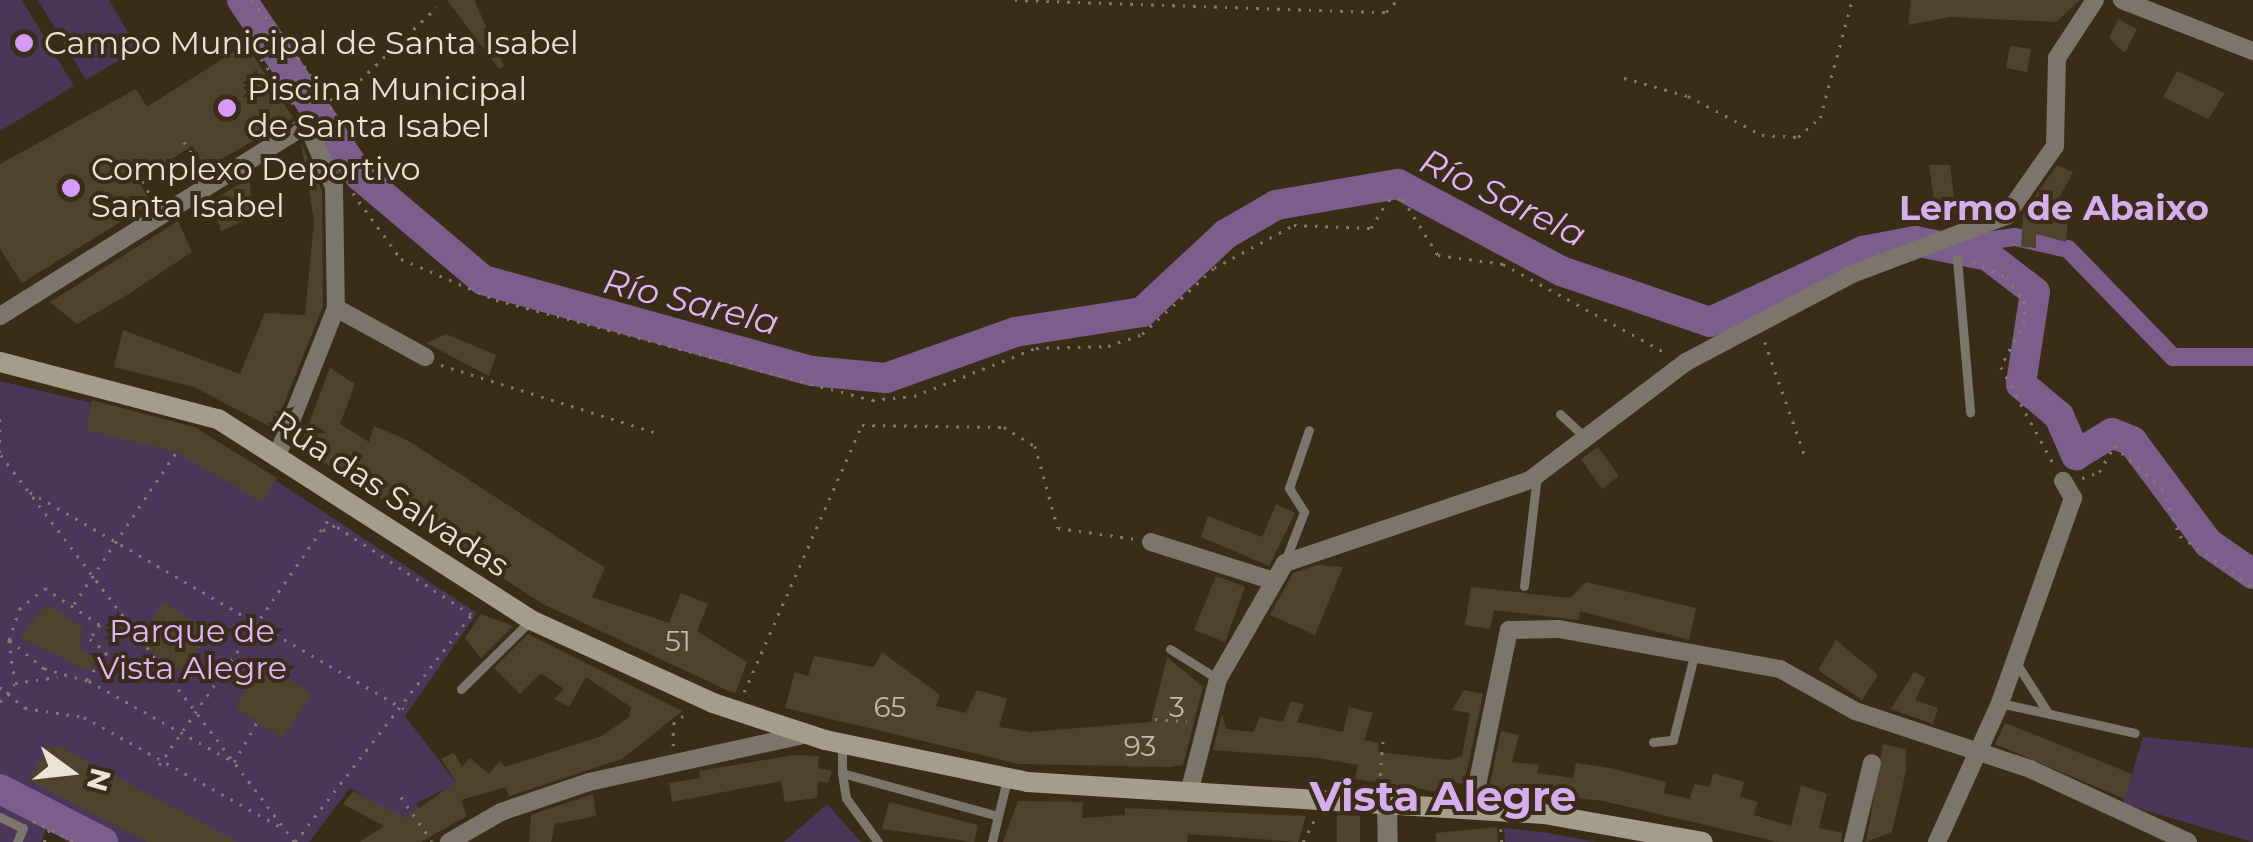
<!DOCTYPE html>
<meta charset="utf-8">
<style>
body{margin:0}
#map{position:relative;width:2253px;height:842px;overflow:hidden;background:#392d18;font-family:Montserrat,sans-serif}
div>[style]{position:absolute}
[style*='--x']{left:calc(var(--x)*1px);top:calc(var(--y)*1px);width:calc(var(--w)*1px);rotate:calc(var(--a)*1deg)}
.green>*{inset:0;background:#4b3558}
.canal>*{height:18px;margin:-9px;padding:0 9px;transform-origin:9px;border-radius:9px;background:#7c5e8d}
.river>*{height:30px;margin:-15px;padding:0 15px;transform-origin:15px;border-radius:15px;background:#7c5e8d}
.building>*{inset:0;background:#50432e}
.path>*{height:2.5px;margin-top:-1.25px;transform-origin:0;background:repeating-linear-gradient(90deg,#857a69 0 2.5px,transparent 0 10.5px)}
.service>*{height:9px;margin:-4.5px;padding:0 4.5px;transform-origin:4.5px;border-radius:4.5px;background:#7b756b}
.minor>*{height:18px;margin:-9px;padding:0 9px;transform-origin:9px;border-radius:9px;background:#7b756b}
.tertiary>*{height:20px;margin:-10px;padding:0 10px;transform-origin:10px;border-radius:10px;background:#7b756b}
.secondary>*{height:20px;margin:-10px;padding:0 10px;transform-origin:10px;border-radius:10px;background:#a69c8c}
.dots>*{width:28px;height:28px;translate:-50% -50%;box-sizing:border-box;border:5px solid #392d18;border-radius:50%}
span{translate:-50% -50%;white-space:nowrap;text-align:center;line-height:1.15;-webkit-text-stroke:8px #392d18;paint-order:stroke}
.number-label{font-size:28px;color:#c4baac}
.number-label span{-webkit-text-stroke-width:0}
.poi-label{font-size:32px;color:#eae2d6}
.left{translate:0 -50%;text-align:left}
.street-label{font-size:32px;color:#eae2d6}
.park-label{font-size:32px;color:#e1b3fc}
.water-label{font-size:35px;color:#e0b2fb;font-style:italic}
.neighbourhood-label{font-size:35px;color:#d6aeef;font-weight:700}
.district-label{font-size:42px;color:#d6aeef;font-weight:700}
.north{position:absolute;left:20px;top:722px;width:100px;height:100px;-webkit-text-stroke:8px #392d18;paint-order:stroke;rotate:105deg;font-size:28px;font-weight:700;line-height:40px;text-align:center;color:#eae2d6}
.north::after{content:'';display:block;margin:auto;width:35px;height:45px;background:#eae2d6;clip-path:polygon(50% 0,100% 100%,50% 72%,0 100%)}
</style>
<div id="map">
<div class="green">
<div style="clip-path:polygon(0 0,22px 0,74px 86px,0 131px)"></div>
<div style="clip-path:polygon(38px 0,109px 0,138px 49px,86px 80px)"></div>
<div style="clip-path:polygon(0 381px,196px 428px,477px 613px,405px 716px,457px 784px,416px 803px,430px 821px,419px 830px,350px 788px,309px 842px,114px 842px,0 780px)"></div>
<div style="clip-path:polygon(2143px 737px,2253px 748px,2253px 842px,2123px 804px)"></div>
<div style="clip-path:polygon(0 793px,50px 819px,41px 842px,0 842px)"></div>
<div style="clip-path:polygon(827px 804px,861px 842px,784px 842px)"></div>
<div style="clip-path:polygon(1504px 828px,1543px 832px,1596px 842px,1505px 842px)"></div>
</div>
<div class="canal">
<div style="--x:1951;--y:246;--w:65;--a:-8"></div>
<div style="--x:2015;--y:237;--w:54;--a:12.8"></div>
<div style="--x:2068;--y:249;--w:151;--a:45.8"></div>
<div style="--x:2173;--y:357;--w:80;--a:0"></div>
</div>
<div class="river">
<div style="--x:242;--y:0;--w:212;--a:56.2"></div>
<div style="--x:360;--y:176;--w:161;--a:40.2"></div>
<div style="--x:483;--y:280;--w:341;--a:15.5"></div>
<div style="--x:812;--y:371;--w:74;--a:5.4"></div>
<div style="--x:886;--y:378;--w:137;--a:-19.6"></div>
<div style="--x:1015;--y:332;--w:129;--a:-8.9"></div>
<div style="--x:1142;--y:312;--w:115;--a:-42.9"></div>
<div style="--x:1226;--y:234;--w:58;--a:-30.1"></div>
<div style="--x:1276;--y:205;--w:124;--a:-9.8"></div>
<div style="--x:1398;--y:184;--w:185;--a:28.1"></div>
<div style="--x:1561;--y:271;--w:157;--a:18.9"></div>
<div style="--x:1710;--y:322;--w:169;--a:-24.9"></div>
<div style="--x:1863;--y:251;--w:53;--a:-10.9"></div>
<div style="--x:1915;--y:241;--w:75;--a:11.6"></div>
<div style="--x:1988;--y:256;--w:59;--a:37.5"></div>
<div style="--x:2035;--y:292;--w:93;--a:98.7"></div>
<div style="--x:2021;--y:384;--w:50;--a:40.1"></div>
<div style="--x:2059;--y:416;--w:43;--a:66.4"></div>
<div style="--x:2076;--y:455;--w:42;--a:-31.4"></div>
<div style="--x:2112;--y:433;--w:22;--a:22"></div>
<div style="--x:2132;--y:441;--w:127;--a:53.3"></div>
<div style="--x:2208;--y:543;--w:55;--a:34.6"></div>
<div style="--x:0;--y:789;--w:116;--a:27.2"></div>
</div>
<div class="building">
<div style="clip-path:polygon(447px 0,474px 0,504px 66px,499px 69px)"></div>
<div style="clip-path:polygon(1911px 0,2080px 0,2056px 22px,1950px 17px,1908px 25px)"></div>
<div style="clip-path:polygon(2118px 19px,2137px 29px,2125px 53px,2109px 38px)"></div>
<div style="clip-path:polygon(246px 44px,293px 118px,206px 168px,192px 146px,159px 167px,155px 160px,134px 174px,151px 203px,22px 283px,0 249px,0 164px,136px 89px,147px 107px)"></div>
<div style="clip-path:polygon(2010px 46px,2031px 49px,2027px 72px,2006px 68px)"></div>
<div style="clip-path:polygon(2177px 71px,2225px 93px,2208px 119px,2163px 97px)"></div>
<div style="clip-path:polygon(301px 142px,322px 190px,323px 306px,274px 429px,194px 387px,114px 367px,123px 330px,240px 374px,265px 313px,305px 315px,314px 221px)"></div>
<div style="clip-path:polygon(1929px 165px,1950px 165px,1956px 213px,1936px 213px)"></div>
<div style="clip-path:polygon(2057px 165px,2073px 172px,2054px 207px,2069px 208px,2066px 242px,2036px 234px,2036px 248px,2021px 247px,2023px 214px)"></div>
<div style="clip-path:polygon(249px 178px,254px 216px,221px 231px,212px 201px)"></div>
<div style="clip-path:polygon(178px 221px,192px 252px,124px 297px,77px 324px,50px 302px)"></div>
<div style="clip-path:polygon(446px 334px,496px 355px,489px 376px,426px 343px)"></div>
<div style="clip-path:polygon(330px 368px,355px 384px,340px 424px,369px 442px,374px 426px,407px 440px,605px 568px,592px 597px,669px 623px,681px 593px,708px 604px,697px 631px,747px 662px,735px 694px,543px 604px,300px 447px)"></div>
<div style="clip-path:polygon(92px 400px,194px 427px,277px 478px,262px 502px,176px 452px,86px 430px)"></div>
<div style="clip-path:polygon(1598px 447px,1619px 476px,1602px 489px,1581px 459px)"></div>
<div style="clip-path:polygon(1276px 504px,1295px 513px,1269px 566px,1201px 537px,1208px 516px,1262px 537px)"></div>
<div style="clip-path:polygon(1317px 565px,1343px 567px,1315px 635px,1270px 615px,1293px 573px)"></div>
<div style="clip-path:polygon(1216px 576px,1245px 587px,1225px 642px,1194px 630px)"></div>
<div style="clip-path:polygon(1586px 582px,1696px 608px,1689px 640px,1580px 611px,1579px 620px,1494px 610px,1490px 629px,1465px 625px,1471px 587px,1570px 598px)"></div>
<div style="clip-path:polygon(164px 602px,210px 632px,183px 673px,137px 642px)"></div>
<div style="clip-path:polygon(47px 604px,83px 628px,79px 648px,97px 660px,89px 671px,20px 637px)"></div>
<div style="clip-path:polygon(481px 614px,513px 626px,481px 658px,465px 638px)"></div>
<div style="clip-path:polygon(528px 634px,682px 711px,622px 759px,509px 796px,506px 787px,461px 800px,467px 816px,421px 842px,360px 842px,384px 826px,343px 804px,353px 791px,405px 818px,456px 782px,441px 759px,454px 753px,462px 767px,470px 758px,489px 774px,500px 761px,505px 767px,602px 736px,629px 717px,631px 707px,586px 677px,569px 707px,554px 699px,564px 689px,541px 673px,520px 694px,494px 668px)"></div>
<div style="clip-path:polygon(1836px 640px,1878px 675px,1862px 700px,1818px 670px)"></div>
<div style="clip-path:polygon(882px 652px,940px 695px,936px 706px,966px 713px,977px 690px,995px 695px,1007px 699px,999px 727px,1030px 732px,1151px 722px,1167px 657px,1203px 687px,1183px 765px,1170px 767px,1019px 764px,785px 708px,795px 672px,808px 676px,814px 656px,874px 667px)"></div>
<div style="clip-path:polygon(265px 662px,312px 694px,282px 739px,235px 707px)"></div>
<div style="clip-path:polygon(1914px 672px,1926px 678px,1915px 700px,1938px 708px,1933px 724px,1891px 709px)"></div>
<div style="clip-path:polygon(1464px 690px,1483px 694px,1464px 784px,1440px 781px,1439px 792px,1355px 779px,1358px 765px,1319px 758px,1213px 750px,1222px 714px,1226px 729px,1253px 732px,1260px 717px,1283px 722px,1291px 701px,1304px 705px,1297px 722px,1343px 732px,1349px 707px,1373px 713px,1364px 740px,1379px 743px,1378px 752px,1449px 760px,1462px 756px,1470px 713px,1452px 710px)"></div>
<div style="clip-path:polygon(2005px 723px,2132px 774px,2125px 799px,1995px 744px)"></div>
<div style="clip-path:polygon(1501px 731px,1519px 735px,1512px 762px,1539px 765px,1537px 773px,1573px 778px,1576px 763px,1610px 768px,1666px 782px,1664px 793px,1690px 799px,1694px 784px,1710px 787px,1713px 773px,1744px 782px,1740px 797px,1758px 802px,1754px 815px,1791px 826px,1801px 785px,1827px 794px,1819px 828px,1842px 833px,1841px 842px,1778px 842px,1603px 801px,1489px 788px)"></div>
<div style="clip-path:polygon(1883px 744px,1906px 749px,1906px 771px,1892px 832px,1866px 842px)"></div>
<div style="clip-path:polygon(47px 746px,61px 747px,238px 842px,147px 842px,29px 780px)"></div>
<div style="clip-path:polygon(794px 755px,819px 756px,818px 768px,832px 771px,828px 783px,818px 781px,817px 798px,785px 802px,781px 781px,672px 802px,669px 783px,700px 778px,699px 771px)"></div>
<div style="clip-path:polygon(593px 794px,596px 816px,555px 824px,551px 842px,529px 842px,531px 815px)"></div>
<div style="clip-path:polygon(1018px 801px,1083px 802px,1082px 818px,1125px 815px,1125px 808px,1306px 816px,1298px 842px,1188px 834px,1187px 842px,1003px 842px)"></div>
<div style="clip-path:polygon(889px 802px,978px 825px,974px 842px,882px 829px)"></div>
<div style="clip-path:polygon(1337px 815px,1360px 816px,1360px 842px,1337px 842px)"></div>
<div style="clip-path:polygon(1497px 827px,1498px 842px,1436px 842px,1436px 833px)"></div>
</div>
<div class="path">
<div style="--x:252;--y:0;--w:133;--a:51.4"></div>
<div style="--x:1015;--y:0;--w:371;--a:1.9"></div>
<div style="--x:1386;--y:12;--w:16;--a:-47"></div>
<div style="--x:249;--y:42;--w:84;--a:54.2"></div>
<div style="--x:1624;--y:78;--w:66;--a:15.7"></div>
<div style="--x:1688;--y:96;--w:84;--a:27.8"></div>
<div style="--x:1762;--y:135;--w:36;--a:3"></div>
<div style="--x:1798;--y:137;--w:29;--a:-41"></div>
<div style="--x:1820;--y:118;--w:122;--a:-74.8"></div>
<div style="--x:322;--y:116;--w:158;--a:-43.5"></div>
<div style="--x:184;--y:142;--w:32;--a:55"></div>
<div style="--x:137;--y:172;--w:30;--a:60"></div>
<div style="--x:353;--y:193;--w:82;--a:54"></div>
<div style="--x:401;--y:259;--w:103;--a:23.3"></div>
<div style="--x:496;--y:300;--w:389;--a:14.9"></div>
<div style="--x:872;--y:400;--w:42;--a:-5.4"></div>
<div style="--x:914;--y:396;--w:131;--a:-21.5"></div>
<div style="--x:1036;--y:348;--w:72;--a:-1.6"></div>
<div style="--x:1108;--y:346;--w:36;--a:-19"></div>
<div style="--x:1142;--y:334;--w:98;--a:-42.5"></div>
<div style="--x:1214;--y:268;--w:91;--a:-28.3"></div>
<div style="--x:1294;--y:225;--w:77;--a:2.2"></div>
<div style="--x:1371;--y:228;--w:33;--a:-59"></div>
<div style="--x:1388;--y:200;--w:15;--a:-4"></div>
<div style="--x:1403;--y:199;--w:66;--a:58"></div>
<div style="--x:1438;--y:255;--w:66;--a:7.9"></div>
<div style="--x:1503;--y:264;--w:186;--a:28.6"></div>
<div style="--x:1973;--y:262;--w:36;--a:24"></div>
<div style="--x:2006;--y:277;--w:30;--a:53"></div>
<div style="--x:2024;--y:301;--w:20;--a:87"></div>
<div style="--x:2025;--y:321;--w:52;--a:117.6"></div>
<div style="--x:2001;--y:367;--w:111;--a:61.6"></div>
<div style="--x:1765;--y:342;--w:124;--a:70.7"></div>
<div style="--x:441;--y:365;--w:223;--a:17.5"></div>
<div style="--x:0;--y:419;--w:38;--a:90"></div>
<div style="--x:1;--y:455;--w:486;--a:52.8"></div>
<div style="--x:295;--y:842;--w:287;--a:-52.2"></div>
<div style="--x:471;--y:615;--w:163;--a:-146.8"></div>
<div style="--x:335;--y:526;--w:16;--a:158"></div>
<div style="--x:2082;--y:478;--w:18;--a:-19"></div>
<div style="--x:2099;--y:472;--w:30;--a:-60"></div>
<div style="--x:2114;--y:446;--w:64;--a:41.2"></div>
<div style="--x:2162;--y:488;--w:51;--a:69.4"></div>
<div style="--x:2180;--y:536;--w:89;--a:34.9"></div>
<div style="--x:30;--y:492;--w:432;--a:30.1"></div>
<div style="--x:45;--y:588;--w:66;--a:33.9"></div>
<div style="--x:100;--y:625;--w:17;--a:126"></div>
<div style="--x:90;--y:639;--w:22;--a:39"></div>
<div style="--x:107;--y:653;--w:34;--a:126"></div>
<div style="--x:87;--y:681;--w:45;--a:-164.4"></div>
<div style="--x:44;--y:669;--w:45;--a:-140.4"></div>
<div style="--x:9;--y:640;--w:33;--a:-72"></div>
<div style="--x:19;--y:609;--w:33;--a:-39"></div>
<div style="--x:74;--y:604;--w:183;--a:-56.1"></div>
<div style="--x:9;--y:640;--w:41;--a:81.7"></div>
<div style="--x:89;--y:681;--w:166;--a:29.2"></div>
<div style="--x:234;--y:762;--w:46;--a:-60.1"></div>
<div style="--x:15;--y:683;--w:43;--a:-7.9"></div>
<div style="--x:0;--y:687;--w:33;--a:40"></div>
<div style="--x:25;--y:708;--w:60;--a:8.7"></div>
<div style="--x:84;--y:717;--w:228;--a:29.2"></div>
<div style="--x:744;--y:692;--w:292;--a:-66.2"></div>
<div style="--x:862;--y:425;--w:142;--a:0.8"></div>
<div style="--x:1004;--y:427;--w:36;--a:32"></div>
<div style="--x:1035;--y:446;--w:85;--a:74.3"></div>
<div style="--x:1058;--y:528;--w:79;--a:8"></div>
<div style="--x:0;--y:702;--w:23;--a:-52"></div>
<div style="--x:1155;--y:719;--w:32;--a:4"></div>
<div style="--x:673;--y:746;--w:22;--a:-90"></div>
<div style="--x:673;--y:724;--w:19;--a:-39"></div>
<div style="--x:159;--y:765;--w:301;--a:-55.4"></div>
<div style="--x:1379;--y:786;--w:48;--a:-85.2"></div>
<div style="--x:401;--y:797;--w:54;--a:54.8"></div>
<div style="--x:33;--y:821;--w:48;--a:26"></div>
<div style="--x:1501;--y:829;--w:13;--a:86"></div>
<div style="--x:44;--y:842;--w:13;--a:-67"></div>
<div style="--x:1303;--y:842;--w:25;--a:-63"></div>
</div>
<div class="service">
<div style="--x:1957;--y:259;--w:154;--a:85.1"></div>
<div style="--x:1560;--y:414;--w:33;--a:43"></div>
<div style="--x:1285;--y:561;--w:53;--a:-68.8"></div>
<div style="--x:1304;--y:512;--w:28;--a:-122"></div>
<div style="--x:1289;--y:488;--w:61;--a:-71"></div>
<div style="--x:1524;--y:586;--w:111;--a:-83.3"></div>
<div style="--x:1170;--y:649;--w:57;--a:32"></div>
<div style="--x:2015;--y:661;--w:62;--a:57.6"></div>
<div style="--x:461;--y:689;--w:98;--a:-44.6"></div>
<div style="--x:2000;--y:703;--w:138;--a:12.5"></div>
<div style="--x:1653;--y:742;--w:20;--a:-6"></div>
<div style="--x:1673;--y:740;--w:87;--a:-76"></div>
<div style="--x:842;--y:744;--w:29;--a:90"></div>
<div style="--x:842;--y:773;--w:162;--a:15.4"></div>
<div style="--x:998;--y:816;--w:27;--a:103"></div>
<div style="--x:842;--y:773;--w:25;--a:81"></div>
<div style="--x:846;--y:798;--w:54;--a:54"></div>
<div style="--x:998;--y:816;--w:37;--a:-76"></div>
<div style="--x:0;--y:817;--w:25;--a:26"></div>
<div style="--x:23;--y:828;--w:15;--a:113"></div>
</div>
<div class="minor">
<div style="--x:2122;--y:0;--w:141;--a:21.3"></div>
<div style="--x:336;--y:308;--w:102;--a:28.8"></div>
<div style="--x:0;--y:316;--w:362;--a:-32"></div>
<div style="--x:307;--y:124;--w:69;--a:66.8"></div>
<div style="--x:334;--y:187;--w:121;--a:89.1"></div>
<div style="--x:336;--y:308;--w:159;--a:111.7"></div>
<div style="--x:1151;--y:542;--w:126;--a:17.6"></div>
<div style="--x:1190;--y:789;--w:114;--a:-75.7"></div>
<div style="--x:1218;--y:679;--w:134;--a:-60"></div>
<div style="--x:1285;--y:563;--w:259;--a:-18.7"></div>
<div style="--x:1530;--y:480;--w:196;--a:-37.1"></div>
<div style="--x:1686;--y:362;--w:188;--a:-27.9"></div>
<div style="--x:1852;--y:274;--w:165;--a:-20.6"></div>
<div style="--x:2006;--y:216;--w:85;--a:-55"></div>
<div style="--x:2055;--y:146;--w:88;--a:-88.7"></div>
<div style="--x:2057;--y:58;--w:69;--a:-56.8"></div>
<div style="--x:1472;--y:810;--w:184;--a:-78.4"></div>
<div style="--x:1509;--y:630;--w:50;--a:-1.1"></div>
<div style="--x:1559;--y:629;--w:225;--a:10.3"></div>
<div style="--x:1780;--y:669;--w:86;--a:29.2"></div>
<div style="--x:1855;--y:711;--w:184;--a:18.3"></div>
<div style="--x:2030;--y:769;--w:174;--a:24.8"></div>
<div style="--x:449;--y:842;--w:60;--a:-30"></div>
<div style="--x:501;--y:812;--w:93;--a:-18.8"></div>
<div style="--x:589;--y:782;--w:223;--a:-12.4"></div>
<div style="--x:1853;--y:842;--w:81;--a:-76.5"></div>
<div style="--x:1937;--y:842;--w:153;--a:-65.6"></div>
<div style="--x:2000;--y:703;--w:218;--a:-70.4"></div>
<div style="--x:2073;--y:498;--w:20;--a:-120"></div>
</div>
<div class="tertiary">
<div style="--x:1387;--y:803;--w:39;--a:89"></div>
</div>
<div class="secondary">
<div style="--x:0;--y:362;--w:225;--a:14.7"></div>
<div style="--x:218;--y:419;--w:372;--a:32.7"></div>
<div style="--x:531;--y:620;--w:200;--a:24.5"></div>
<div style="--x:713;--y:703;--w:118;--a:18.3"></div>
<div style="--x:825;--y:740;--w:206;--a:11.7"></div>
<div style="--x:1027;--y:782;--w:518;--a:3.54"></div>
<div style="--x:1544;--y:814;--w:161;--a:10"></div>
</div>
<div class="dots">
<div style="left:24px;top:43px;background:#d79bf9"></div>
<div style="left:227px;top:108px;background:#d79bf9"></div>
<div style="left:71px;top:188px;background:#d79bf9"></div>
</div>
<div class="number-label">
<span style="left:678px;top:641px">51</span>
<span style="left:890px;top:707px">65</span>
<span style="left:1177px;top:707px">3</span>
<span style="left:1140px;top:746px">93</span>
</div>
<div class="poi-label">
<span class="left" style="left:44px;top:43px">Campo Municipal de Santa Isabel</span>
<span class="left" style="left:247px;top:108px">Piscina Municipal<br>de Santa Isabel</span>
<span class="left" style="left:91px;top:188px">Complexo Deportivo<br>Santa Isabel</span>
</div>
<div class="street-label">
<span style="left:390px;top:494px;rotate:33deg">Rúa das Salvadas</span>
</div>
<div class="park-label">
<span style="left:192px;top:650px">Parque de<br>Vista Alegre</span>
</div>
<div class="water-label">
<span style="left:1503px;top:198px;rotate:26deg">Río Sarela</span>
<span style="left:691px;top:302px;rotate:14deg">Río Sarela</span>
</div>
<div class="neighbourhood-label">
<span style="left:2054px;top:208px">Lermo de Abaixo</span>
</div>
<div class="district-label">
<span style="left:1443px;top:796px">Vista Alegre</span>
</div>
<div class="north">N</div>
</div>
